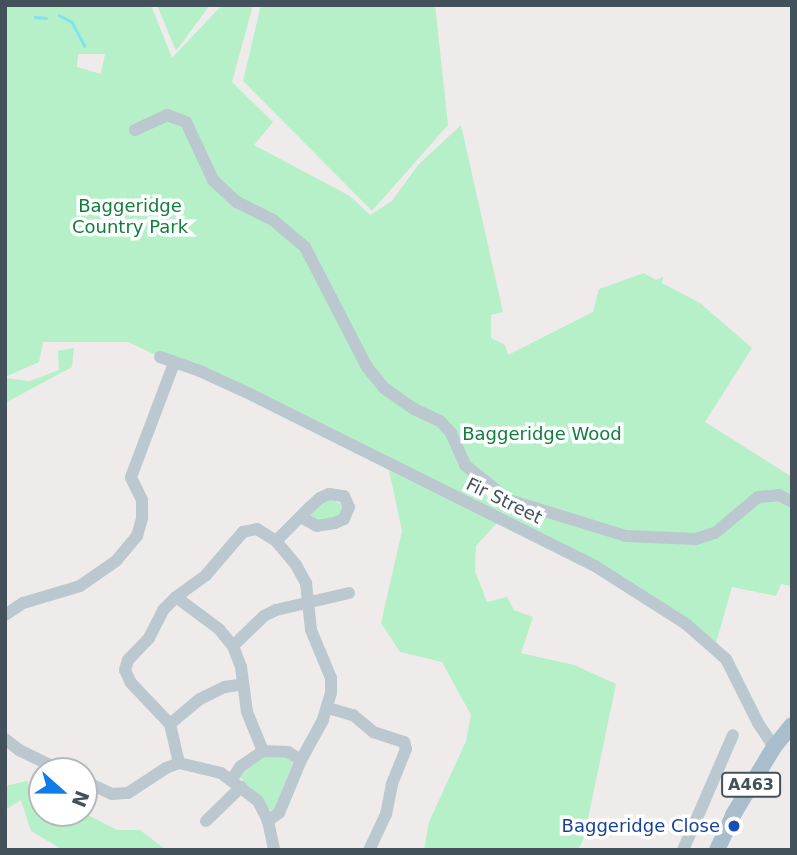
<!DOCTYPE html>
<style>
body{margin:0}
#map{position:relative;width:797px;height:855px;overflow:hidden;background:#efebeb;font-family:"DejaVu Sans",sans-serif}
div>[style]{position:absolute}
[style*='--x']{left:calc(var(--x)*1px);top:calc(var(--y)*1px);width:calc(var(--w)*1px);rotate:calc(var(--a)*1deg)}
.green>*{inset:0;background:#b5f0c8}
.stream>*{height:2.5px;margin:-1.25px;padding:0 1.25px;transform-origin:1.25px;border-radius:1.25px;background:#80e2f0}
.minor>*{height:12px;margin:-6px;padding:0 6px;transform-origin:6px;border-radius:6px;background:#bbc8cf}
.major>*{height:16px;margin:-8px;padding:0 8px;transform-origin:8px;border-radius:8px;background:#a9becd}
.dots>*{width:19px;height:19px;translate:-50% -50%;box-sizing:border-box;border:4px solid #fff;border-radius:50%}
span{translate:-50% -50%;white-space:nowrap;text-align:center;line-height:1.15;-webkit-text-stroke:7px #fff;paint-order:stroke}
.shield-label span{padding:2px 5px;background:#fff;border:2px solid;border-radius:5px;-webkit-text-stroke-width:0}
.shield-label{font-size:16px;color:#43515a;font-weight:700}
.park-label{font-size:18px;color:#117e3f}
.street-label{font-size:18px;color:#43515a}
.transit-label{font-size:18px;color:#164399}
.right{translate:-100% -50%;text-align:right}
.frame{position:absolute;inset:0;border:7px solid #43515a;pointer-events:none}
.north{position:absolute;left:28px;top:757px;width:70px;height:70px;box-sizing:border-box;background:#fff;border:2px solid #b4b9bd;border-radius:50%;rotate:111deg;font-size:19px;font-weight:700;line-height:28px;text-align:center;color:#43515a}
.north::after{content:'';display:block;margin:auto;width:24px;height:32px;background:#0f7de5;clip-path:polygon(50% 0,100% 100%,50% 72%,0 100%)}
</style>
<div id="map">
<div class="green">
<div style="clip-path:polygon(evenodd,5px 5px,151px 5px,172px 58px,222px 5px,253px 5px,232px 82px,273px 122px,254px 145px,350px 196px,370px 215px,392px 201px,418px 165px,461px 125px,503px 312px,491px 315px,491px 338px,505px 345px,508px 355px,593px 312px,599px 289px,644px 273px,656px 280px,663px 277px,662px 283px,700px 303px,752px 348px,705px 422px,792px 477px,792px 586px,781px 584px,776px 596px,732px 587px,716px 643px,597px 561px,128px 342px,43px 342px,39px 362px,5px 377px,5px 5px,78px 54px,105px 54px,101px 74px,77px 67px,78px 54px)"></div>
<div style="clip-path:polygon(157px 5px,210px 5px,176px 51px)"></div>
<div style="clip-path:polygon(261px 5px,435px 5px,448px 125px,372px 211px,243px 81px)"></div>
<div style="clip-path:polygon(74px 348px,72px 367px,5px 403px,5px 378px,30px 381px,59px 370px,58px 351px)"></div>
<div style="clip-path:polygon(389px 470px,497px 523px,476px 546px,475px 571px,487px 602px,507px 597px,514px 610px,533px 617px,521px 653px,574px 665px,616px 684px,584px 838px,578px 850px,424px 850px,429px 822px,466px 741px,471px 715px,442px 662px,400px 652px,381px 623px,402px 531px)"></div>
<div style="clip-path:polygon(333px 499px,344px 507px,340px 517px,316px 522px,310px 514px,320px 503px)"></div>
<div style="clip-path:polygon(265px 757px,286px 757px,293px 763px,274px 811px,269px 810px,240px 777px,255px 761px)"></div>
<div style="clip-path:polygon(27px 781px,36px 800px,42px 802px,42px 813px,84px 813px,117px 830px,140px 830px,166px 850px,63px 850px,31px 831px,21px 800px,5px 810px,5px 786px)"></div>
</div>
<div class="stream">
<div style="--x:59;--y:15;--w:15;--a:28"></div>
<div style="--x:72;--y:22;--w:27;--a:62"></div>
<div style="--x:35;--y:17;--w:11;--a:5"></div>
</div>
<div class="minor">
<div style="--x:135;--y:130;--w:35;--a:-25"></div>
<div style="--x:167;--y:115;--w:20;--a:20"></div>
<div style="--x:186;--y:122;--w:64;--a:65"></div>
<div style="--x:213;--y:180;--w:33;--a:43"></div>
<div style="--x:237;--y:202;--w:40;--a:26.6"></div>
<div style="--x:273;--y:220;--w:42;--a:40.2"></div>
<div style="--x:305;--y:247;--w:135;--a:62.7"></div>
<div style="--x:367;--y:367;--w:27;--a:51"></div>
<div style="--x:384;--y:388;--w:37;--a:35"></div>
<div style="--x:414;--y:409;--w:29;--a:25"></div>
<div style="--x:440;--y:421;--w:16;--a:47"></div>
<div style="--x:451;--y:433;--w:35;--a:66"></div>
<div style="--x:465;--y:465;--w:56;--a:38.5"></div>
<div style="--x:509;--y:500;--w:122;--a:17.1"></div>
<div style="--x:626;--y:536;--w:70;--a:2.5"></div>
<div style="--x:696;--y:539;--w:20;--a:-18"></div>
<div style="--x:715;--y:533;--w:56;--a:-39.9"></div>
<div style="--x:758;--y:497;--w:21;--a:-5"></div>
<div style="--x:779;--y:495;--w:15;--a:28"></div>
<div style="--x:160;--y:357;--w:42;--a:19.3"></div>
<div style="--x:200;--y:371;--w:57;--a:24.8"></div>
<div style="--x:252;--y:395;--w:383;--a:26.5"></div>
<div style="--x:595;--y:566;--w:108;--a:32.5"></div>
<div style="--x:686;--y:624;--w:53;--a:41.2"></div>
<div style="--x:726;--y:659;--w:72;--a:63.4"></div>
<div style="--x:758;--y:723;--w:29;--a:56"></div>
<div style="--x:276;--y:541;--w:48;--a:-45"></div>
<div style="--x:310;--y:507;--w:13;--a:-42"></div>
<div style="--x:320;--y:498;--w:10;--a:-24"></div>
<div style="--x:329;--y:494;--w:15;--a:8"></div>
<div style="--x:344;--y:496;--w:12;--a:66"></div>
<div style="--x:349;--y:507;--w:13;--a:113"></div>
<div style="--x:344;--y:519;--w:10;--a:156"></div>
<div style="--x:335;--y:523;--w:18;--a:171"></div>
<div style="--x:317;--y:526;--w:18;--a:-151"></div>
<div style="--x:176;--y:597;--w:54;--a:36.7"></div>
<div style="--x:219;--y:629;--w:22;--a:51"></div>
<div style="--x:233;--y:646;--w:22;--a:69"></div>
<div style="--x:241;--y:667;--w:45;--a:82.4"></div>
<div style="--x:247;--y:712;--w:42;--a:67.7"></div>
<div style="--x:5;--y:615;--w:22;--a:-34"></div>
<div style="--x:23;--y:603;--w:59;--a:-16.6"></div>
<div style="--x:80;--y:586;--w:44;--a:-34.8"></div>
<div style="--x:116;--y:561;--w:33;--a:-50"></div>
<div style="--x:137;--y:536;--w:19;--a:-74"></div>
<div style="--x:142;--y:518;--w:18;--a:-90"></div>
<div style="--x:142;--y:500;--w:25;--a:-116"></div>
<div style="--x:131;--y:477;--w:122;--a:-69.3"></div>
<div style="--x:233;--y:646;--w:43;--a:-44.1"></div>
<div style="--x:264;--y:616;--w:13;--a:-27"></div>
<div style="--x:276;--y:610;--w:75;--a:-13.1"></div>
<div style="--x:328;--y:708;--w:26;--a:16"></div>
<div style="--x:353;--y:715;--w:26;--a:40"></div>
<div style="--x:373;--y:732;--w:33;--a:18"></div>
<div style="--x:404;--y:742;--w:7;--a:74"></div>
<div style="--x:406;--y:749;--w:38;--a:112"></div>
<div style="--x:392;--y:784;--w:31;--a:101"></div>
<div style="--x:386;--y:814;--w:40;--a:115"></div>
<div style="--x:170;--y:724;--w:39;--a:-40"></div>
<div style="--x:200;--y:699;--w:28;--a:-26"></div>
<div style="--x:225;--y:687;--w:18;--a:-9"></div>
<div style="--x:5;--y:739;--w:18;--a:38"></div>
<div style="--x:19;--y:750;--w:48;--a:26"></div>
<div style="--x:179;--y:763;--w:40;--a:-103"></div>
<div style="--x:170;--y:724;--w:57;--a:-133.6"></div>
<div style="--x:131;--y:683;--w:14;--a:-115"></div>
<div style="--x:125;--y:670;--w:10;--a:-73"></div>
<div style="--x:128;--y:660;--w:30;--a:-46"></div>
<div style="--x:149;--y:638;--w:31;--a:-63"></div>
<div style="--x:163;--y:610;--w:18;--a:-45"></div>
<div style="--x:176;--y:597;--w:37;--a:-36"></div>
<div style="--x:206;--y:575;--w:57;--a:-49.3"></div>
<div style="--x:243;--y:532;--w:14;--a:-12"></div>
<div style="--x:257;--y:529;--w:22;--a:32"></div>
<div style="--x:276;--y:541;--w:31;--a:50"></div>
<div style="--x:296;--y:565;--w:21;--a:61"></div>
<div style="--x:306;--y:583;--w:47;--a:83.9"></div>
<div style="--x:311;--y:630;--w:52;--a:67.4"></div>
<div style="--x:331;--y:678;--w:15;--a:90"></div>
<div style="--x:331;--y:693;--w:28;--a:107"></div>
<div style="--x:323;--y:720;--w:46;--a:118.8"></div>
<div style="--x:301;--y:760;--w:57;--a:112.5"></div>
<div style="--x:279;--y:813;--w:14;--a:144"></div>
<div style="--x:232;--y:779;--w:14;--a:-56"></div>
<div style="--x:240;--y:767;--w:28;--a:-35"></div>
<div style="--x:263;--y:751;--w:25;--a:2"></div>
<div style="--x:288;--y:752;--w:15;--a:32"></div>
<div style="--x:84;--y:781;--w:31;--a:25"></div>
<div style="--x:112;--y:794;--w:16;--a:-4"></div>
<div style="--x:128;--y:793;--w:45;--a:-33.3"></div>
<div style="--x:166;--y:768;--w:14;--a:-21"></div>
<div style="--x:179;--y:763;--w:43;--a:13.4"></div>
<div style="--x:221;--y:773;--w:46;--a:37.1"></div>
<div style="--x:258;--y:801;--w:22;--a:63"></div>
<div style="--x:268;--y:821;--w:30;--a:78"></div>
<div style="--x:206;--y:821;--w:49;--a:-44.2"></div>
<div style="--x:683;--y:850;--w:125;--a:-66.5"></div>
</div>
<div class="major">
<div style="--x:717;--y:850;--w:38;--a:-65"></div>
<div style="--x:733;--y:815;--w:79;--a:-58.9"></div>
<div style="--x:774;--y:747;--w:28;--a:-51"></div>
</div>
<div class="dots">
<div style="left:734px;top:826px;background:#1a4fb4"></div>
</div>
<div class="shield-label">
<span style="left:751px;top:785px">A463</span>
</div>
<div class="park-label">
<span style="left:130px;top:217px">Baggeridge<br>Country Park</span>
<span style="left:542px;top:434px">Baggeridge Wood</span>
</div>
<div class="street-label">
<span style="left:504px;top:501px;rotate:26deg">Fir Street</span>
</div>
<div class="transit-label">
<span class="right" style="left:720px;top:826px">Baggeridge Close</span>
</div>
<div class="frame"></div>
<div class="north">N</div>
</div>
